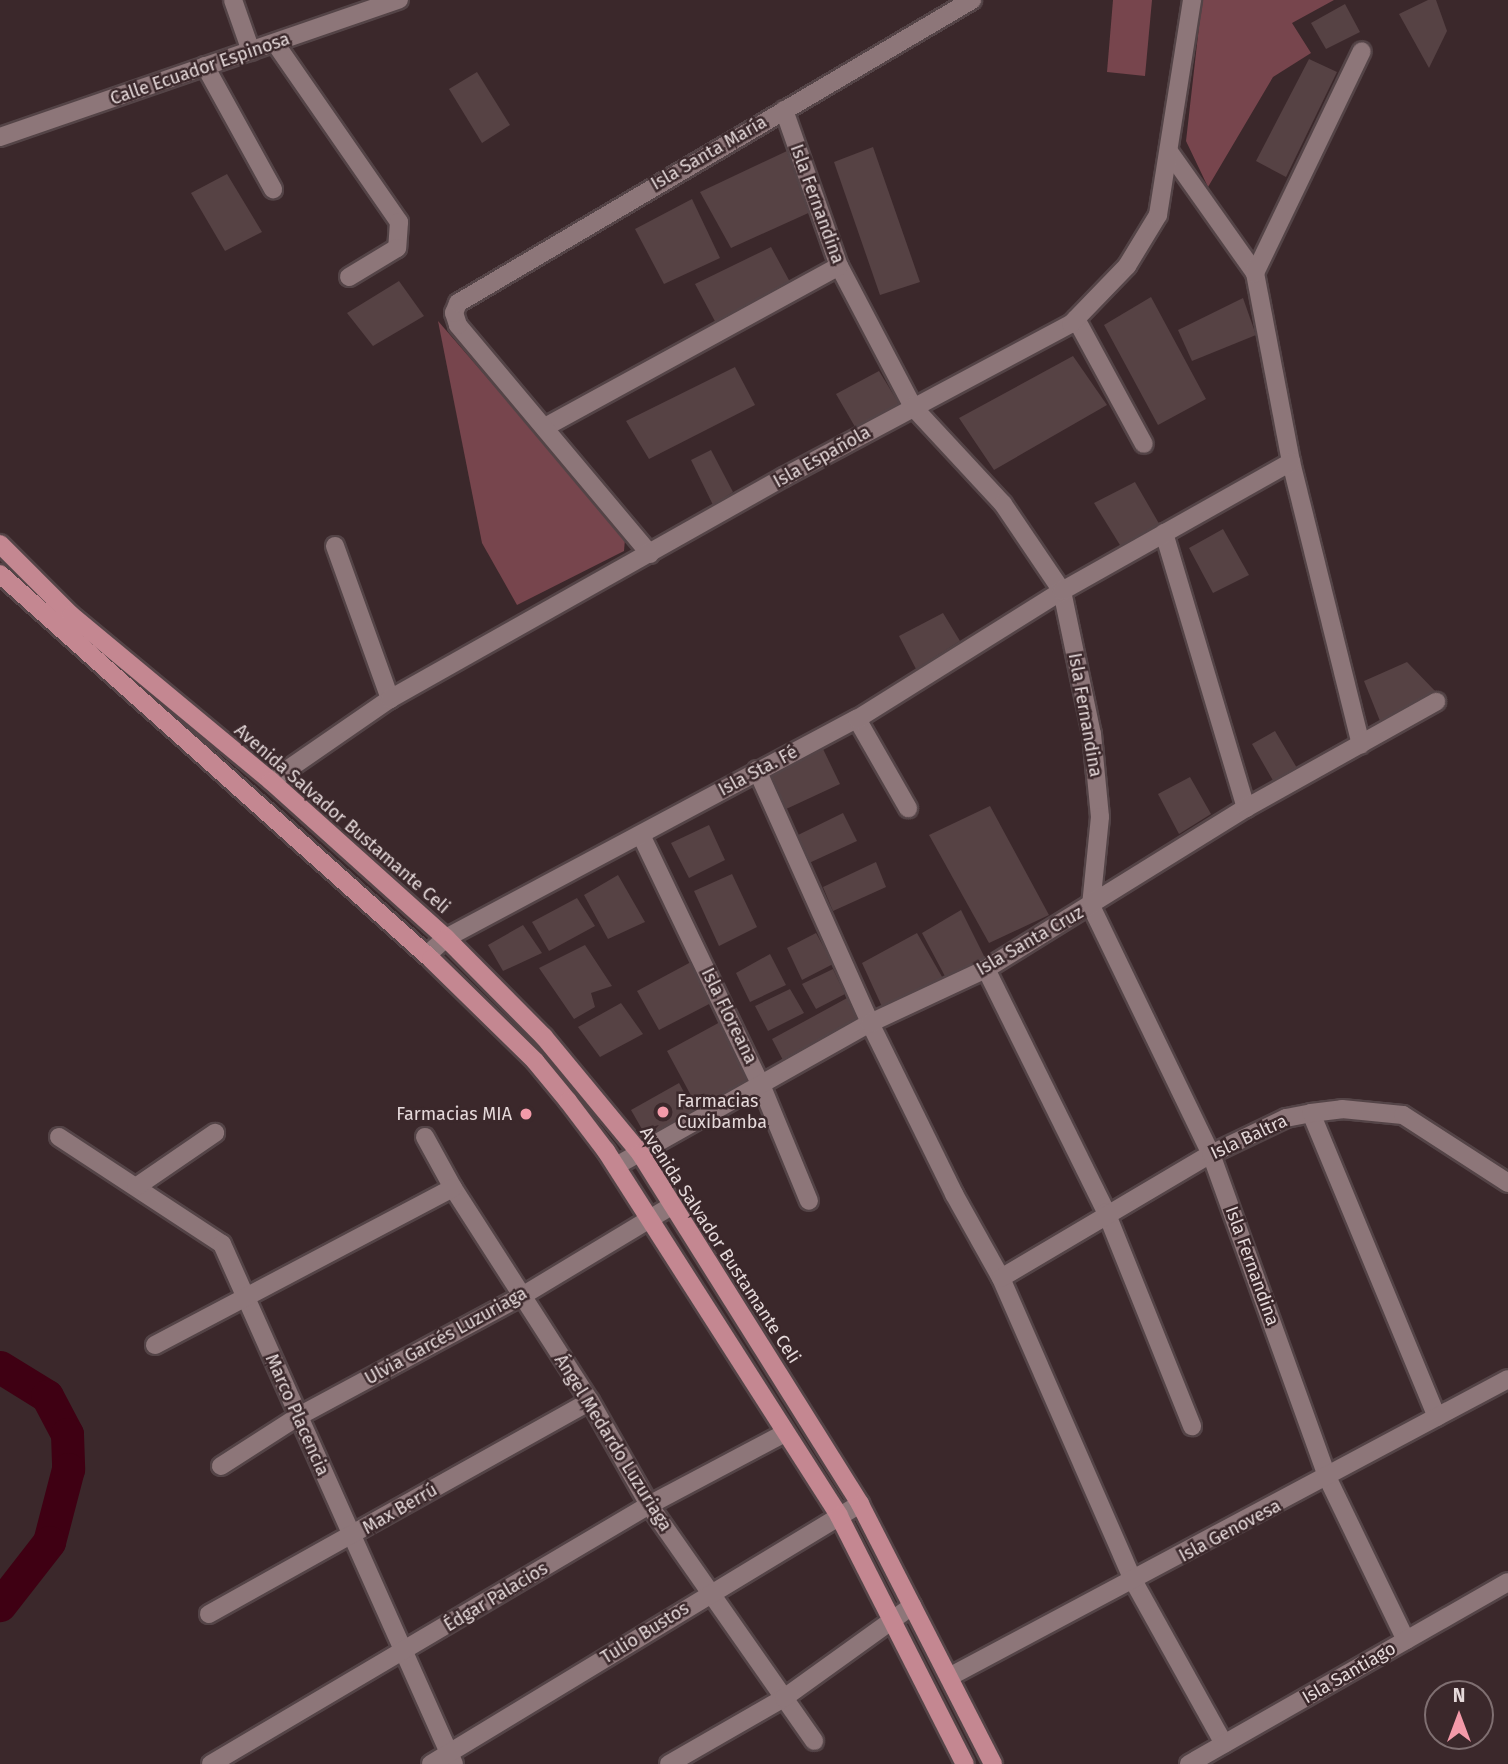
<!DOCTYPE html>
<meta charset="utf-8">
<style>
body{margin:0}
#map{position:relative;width:1508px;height:1764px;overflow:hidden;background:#3b282b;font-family:"Fira Sans",sans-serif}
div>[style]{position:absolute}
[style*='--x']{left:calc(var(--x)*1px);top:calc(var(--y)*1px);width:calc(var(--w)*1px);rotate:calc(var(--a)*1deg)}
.green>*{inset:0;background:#77454d}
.river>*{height:33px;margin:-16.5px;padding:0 16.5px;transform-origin:16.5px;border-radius:16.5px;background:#3f0013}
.building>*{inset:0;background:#564244}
.roads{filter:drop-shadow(2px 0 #544447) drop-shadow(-2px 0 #544447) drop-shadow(0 2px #544447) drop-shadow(0 -2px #544447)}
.minor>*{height:18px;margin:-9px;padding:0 9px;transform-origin:9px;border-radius:9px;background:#8d7679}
.major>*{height:18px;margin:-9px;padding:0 9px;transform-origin:9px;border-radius:9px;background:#c48791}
.dots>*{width:19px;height:19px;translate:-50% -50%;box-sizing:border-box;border:4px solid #3b282b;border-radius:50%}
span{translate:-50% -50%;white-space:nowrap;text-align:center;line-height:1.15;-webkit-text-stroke:5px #3b282b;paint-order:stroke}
.street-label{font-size:18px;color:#e5d9da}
.poi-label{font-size:18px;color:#e5d9da}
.left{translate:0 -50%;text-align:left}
.right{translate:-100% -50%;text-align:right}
.north{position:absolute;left:1424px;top:1680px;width:70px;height:70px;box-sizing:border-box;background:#3b282b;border:2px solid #7f6f71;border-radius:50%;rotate:0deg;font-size:19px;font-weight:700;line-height:28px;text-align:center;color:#e5d9da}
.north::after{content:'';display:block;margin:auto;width:24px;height:32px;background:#f39aa9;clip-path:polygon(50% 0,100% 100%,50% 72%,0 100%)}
</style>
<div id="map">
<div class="green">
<div style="clip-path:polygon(1113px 0,1152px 0,1145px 76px,1107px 72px)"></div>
<div style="clip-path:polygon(1202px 0,1334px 0,1292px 23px,1311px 53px,1273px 77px,1208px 187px,1186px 141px)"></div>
<div style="clip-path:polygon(438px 321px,613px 523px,625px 539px,624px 551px,517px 605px,482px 543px)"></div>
</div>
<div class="river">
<div style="--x:0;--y:1367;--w:55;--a:31.7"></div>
<div style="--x:47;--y:1396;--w:43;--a:62.2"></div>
<div style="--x:67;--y:1434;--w:35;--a:88"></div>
<div style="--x:68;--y:1469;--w:75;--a:104.6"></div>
<div style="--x:49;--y:1542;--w:80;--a:127.9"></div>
</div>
<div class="building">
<div style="clip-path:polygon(1428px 0,1436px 0,1447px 31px,1429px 68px,1399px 14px)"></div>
<div style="clip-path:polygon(1345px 4px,1360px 32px,1326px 49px,1311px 23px)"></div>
<div style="clip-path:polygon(1309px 59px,1337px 72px,1286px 177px,1256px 161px)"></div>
<div style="clip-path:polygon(477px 72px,510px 125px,482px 143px,449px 89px)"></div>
<div style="clip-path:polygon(873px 147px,920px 282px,880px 295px,834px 162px)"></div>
<div style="clip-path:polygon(787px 151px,815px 210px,731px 248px,700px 192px)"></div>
<div style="clip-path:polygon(227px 174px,262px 232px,225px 251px,191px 193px)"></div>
<div style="clip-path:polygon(692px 199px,720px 258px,664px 284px,635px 229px)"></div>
<div style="clip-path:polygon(771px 247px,790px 282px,717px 325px,695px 284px)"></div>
<div style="clip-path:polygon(399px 281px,424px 316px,373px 346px,347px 313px)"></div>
<div style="clip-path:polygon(1151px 297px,1206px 399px,1158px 425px,1104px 325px)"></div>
<div style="clip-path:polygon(1243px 298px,1256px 335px,1192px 361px,1178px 330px)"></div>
<div style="clip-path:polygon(1073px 356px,1107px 405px,994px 470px,959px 418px)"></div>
<div style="clip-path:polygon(735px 367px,755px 405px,649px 459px,626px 421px)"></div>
<div style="clip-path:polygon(879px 371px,901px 407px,858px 432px,836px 394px)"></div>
<div style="clip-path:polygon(711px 450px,733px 492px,713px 505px,691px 460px)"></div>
<div style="clip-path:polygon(1135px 482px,1161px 527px,1123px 550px,1094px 503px)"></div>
<div style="clip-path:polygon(1223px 529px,1249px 575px,1213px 593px,1189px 548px)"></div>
<div style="clip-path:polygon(943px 613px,960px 641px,916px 669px,899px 636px)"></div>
<div style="clip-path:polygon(1407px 662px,1437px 693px,1382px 726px,1364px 681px)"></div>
<div style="clip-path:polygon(1275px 731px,1297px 768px,1275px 784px,1252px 744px)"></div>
<div style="clip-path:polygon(823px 749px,840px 784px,784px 810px,768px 775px)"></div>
<div style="clip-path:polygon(1190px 777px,1211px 814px,1179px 834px,1158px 794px)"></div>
<div style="clip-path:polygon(990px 806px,1049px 915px,989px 943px,929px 835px)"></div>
<div style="clip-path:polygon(843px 813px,857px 841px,809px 863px,798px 835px)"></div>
<div style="clip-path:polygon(709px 825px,725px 860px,689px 878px,671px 843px)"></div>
<div style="clip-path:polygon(876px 862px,886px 887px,833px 911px,823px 887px)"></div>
<div style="clip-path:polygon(732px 874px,757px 927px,719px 946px,694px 891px)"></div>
<div style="clip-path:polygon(618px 875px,645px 922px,608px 939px,584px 895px)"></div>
<div style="clip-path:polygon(577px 898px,595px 926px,549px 951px,532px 922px)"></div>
<div style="clip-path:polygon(961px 910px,986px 960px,948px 982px,922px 933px)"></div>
<div style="clip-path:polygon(523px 925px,542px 953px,503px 971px,488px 945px)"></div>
<div style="clip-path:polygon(816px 933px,833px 964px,802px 980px,787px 948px)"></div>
<div style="clip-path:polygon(917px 933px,945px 982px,884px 1011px,862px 963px)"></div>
<div style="clip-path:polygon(585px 945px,612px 986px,591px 993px,595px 1007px,574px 1019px,539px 968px)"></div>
<div style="clip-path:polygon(770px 954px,786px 985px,750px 1002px,736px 973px)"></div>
<div style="clip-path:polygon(691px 962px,713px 1002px,659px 1030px,637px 991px)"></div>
<div style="clip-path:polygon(833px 969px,845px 994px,816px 1009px,802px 984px)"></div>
<div style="clip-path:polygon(790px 989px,804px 1013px,768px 1031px,755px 1006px)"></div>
<div style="clip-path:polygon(849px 997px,864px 1020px,786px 1066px,772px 1039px)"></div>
<div style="clip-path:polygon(621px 1003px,643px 1034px,600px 1057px,578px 1027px)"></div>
<div style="clip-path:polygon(722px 1021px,752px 1084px,701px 1114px,667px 1051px)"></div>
<div style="clip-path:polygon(679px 1083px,696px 1114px,647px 1138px,631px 1110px)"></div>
</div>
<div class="roads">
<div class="minor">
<div style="--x:233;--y:0;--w:54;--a:70.6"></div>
<div style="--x:275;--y:43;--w:218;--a:55.3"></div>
<div style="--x:399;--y:222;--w:26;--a:94"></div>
<div style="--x:397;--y:248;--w:56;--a:148.9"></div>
<div style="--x:205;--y:66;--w:141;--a:61.1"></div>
<div style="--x:784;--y:110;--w:165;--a:70.6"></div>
<div style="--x:839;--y:266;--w:159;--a:62.3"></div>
<div style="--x:913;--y:407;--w:132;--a:47.1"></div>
<div style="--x:1003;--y:504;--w:105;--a:55.9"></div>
<div style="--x:1062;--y:591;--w:146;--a:78.2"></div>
<div style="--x:1092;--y:734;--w:83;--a:84.5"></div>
<div style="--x:1100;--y:817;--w:89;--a:95.8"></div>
<div style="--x:1091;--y:906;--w:276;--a:64.2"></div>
<div style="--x:1211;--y:1154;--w:345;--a:70.2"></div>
<div style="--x:1328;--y:1479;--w:179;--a:64.2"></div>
<div style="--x:0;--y:137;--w:422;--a:-19"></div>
<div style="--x:1170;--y:153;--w:147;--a:54.7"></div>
<div style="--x:1255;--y:273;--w:192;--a:79.2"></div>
<div style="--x:1291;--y:462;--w:291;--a:76.1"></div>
<div style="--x:1255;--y:273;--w:246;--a:-64.3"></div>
<div style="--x:1076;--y:319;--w:142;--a:61.5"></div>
<div style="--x:547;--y:426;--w:333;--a:-28.7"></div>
<div style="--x:1164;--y:533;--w:287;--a:73.4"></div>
<div style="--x:335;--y:546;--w:163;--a:70.2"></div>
<div style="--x:650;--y:554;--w:299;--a:-130"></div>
<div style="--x:458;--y:325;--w:13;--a:-108"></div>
<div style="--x:454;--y:313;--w:11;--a:-68"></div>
<div style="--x:458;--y:303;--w:597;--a:-30.52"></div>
<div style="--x:857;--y:719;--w:103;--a:60.2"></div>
<div style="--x:757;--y:770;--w:277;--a:65.9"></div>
<div style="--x:870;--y:1023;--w:191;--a:63.8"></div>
<div style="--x:954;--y:1194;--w:96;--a:60.8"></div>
<div style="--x:1001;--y:1278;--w:332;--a:66.4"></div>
<div style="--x:1134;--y:1582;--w:185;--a:60.9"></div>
<div style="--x:271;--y:781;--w:145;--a:-34.6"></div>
<div style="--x:390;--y:699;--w:452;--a:-29.4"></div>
<div style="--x:784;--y:477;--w:325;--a:-28.1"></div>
<div style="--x:1071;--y:324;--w:81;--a:-46"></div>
<div style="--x:1127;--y:266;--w:60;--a:-58.7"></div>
<div style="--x:1158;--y:215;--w:218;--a:-81"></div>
<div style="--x:641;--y:835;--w:280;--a:64.4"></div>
<div style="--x:762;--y:1087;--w:123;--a:67.6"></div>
<div style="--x:427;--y:955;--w:25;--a:-42"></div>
<div style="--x:446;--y:938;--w:466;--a:-28.1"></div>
<div style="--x:857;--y:719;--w:242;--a:-32"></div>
<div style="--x:1062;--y:591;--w:263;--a:-29.4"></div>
<div style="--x:986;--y:969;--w:271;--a:63.7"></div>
<div style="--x:1106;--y:1212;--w:231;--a:68.1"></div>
<div style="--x:1311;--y:1113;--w:329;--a:67.5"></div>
<div style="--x:59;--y:1137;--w:195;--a:33.3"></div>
<div style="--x:222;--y:1244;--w:569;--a:65.96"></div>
<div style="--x:425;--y:1137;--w:58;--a:61.2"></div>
<div style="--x:453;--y:1188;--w:253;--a:57.3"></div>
<div style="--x:590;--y:1401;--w:120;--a:60.4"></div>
<div style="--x:649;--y:1505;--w:288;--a:55"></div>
<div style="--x:616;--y:1166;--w:291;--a:-29.4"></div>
<div style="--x:870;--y:1023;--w:128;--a:-25"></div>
<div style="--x:986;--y:969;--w:306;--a:-31.8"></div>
<div style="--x:1246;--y:808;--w:218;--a:-29.2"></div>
<div style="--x:136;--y:1187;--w:96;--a:-34.4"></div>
<div style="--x:1001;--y:1278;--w:244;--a:-30.6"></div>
<div style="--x:1211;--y:1154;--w:83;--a:-25.6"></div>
<div style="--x:1286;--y:1118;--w:25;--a:-11"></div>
<div style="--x:1311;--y:1113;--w:31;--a:-7"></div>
<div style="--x:1342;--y:1109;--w:61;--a:5.6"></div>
<div style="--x:1403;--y:1115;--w:125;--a:32.9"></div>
<div style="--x:155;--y:1345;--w:337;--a:-27.8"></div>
<div style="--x:221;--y:1466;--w:93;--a:-32.7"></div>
<div style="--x:299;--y:1416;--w:253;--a:-28.3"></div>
<div style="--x:522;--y:1296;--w:174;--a:-31.1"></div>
<div style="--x:209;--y:1614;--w:436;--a:-29.2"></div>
<div style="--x:949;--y:1677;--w:633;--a:-28.06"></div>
<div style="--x:211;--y:1764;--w:509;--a:-30.6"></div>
<div style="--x:649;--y:1505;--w:152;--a:-27.9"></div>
<div style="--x:431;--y:1764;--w:502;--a:-31.22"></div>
<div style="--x:669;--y:1764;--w:133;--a:-29.9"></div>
<div style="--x:784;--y:1698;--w:158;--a:-35.7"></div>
<div style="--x:1189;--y:1764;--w:367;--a:-29.7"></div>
</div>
<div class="major">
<div style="--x:0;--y:544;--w:100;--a:45"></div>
<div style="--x:71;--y:615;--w:260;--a:39.7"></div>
<div style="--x:271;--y:781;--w:235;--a:41.9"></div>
<div style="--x:446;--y:938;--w:139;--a:45.3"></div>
<div style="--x:544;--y:1037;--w:151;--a:50.4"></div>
<div style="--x:640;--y:1153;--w:414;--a:57.9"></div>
<div style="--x:860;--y:1504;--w:292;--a:62.9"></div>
<div style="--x:0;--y:574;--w:578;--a:41.77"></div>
<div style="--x:431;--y:959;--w:146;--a:44.4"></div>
<div style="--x:535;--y:1061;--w:52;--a:50.5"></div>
<div style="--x:568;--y:1101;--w:63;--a:52.8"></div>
<div style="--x:606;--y:1151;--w:433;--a:57.4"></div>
<div style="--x:839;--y:1516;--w:278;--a:63.1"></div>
</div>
</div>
<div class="dots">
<div style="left:663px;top:1112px;background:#f39aa9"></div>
<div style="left:526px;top:1114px;background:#f39aa9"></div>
</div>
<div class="street-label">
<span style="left:200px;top:69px;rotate:-19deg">Calle Ecuador Espinosa</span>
<span style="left:709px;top:153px;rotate:-30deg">Isla Santa María</span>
<span style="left:817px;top:204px;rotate:70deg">Isla Fernandina</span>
<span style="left:822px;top:457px;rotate:-29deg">Isla Española</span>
<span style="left:1085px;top:715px;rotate:80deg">Isla Fernandina</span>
<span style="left:758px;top:771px;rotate:-28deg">Isla Sta. Fé</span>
<span style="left:342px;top:819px;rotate:41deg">Avenida Salvador Bustamante Celi</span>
<span style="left:1030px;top:941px;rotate:-30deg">Isla Santa Cruz</span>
<span style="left:729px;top:1016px;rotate:64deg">Isla Floreana</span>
<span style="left:1249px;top:1137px;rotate:-25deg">Isla Baltra</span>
<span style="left:720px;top:1245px;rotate:57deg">Avenida Salvador Bustamante Celi</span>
<span style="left:1252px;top:1266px;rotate:70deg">Isla Fernandina</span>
<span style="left:446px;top:1336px;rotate:-29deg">Ulvia Garcés Luzuriaga</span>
<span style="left:297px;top:1415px;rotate:66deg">Marco Placencia</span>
<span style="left:613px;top:1443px;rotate:58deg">Ángel Medardo Luzuriaga</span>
<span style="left:400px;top:1509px;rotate:-30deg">Max Berrú</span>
<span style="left:1230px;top:1531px;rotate:-28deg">Isla Genovesa</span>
<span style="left:496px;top:1597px;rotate:-31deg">Édgar Palacios</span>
<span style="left:645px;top:1633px;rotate:-32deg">Tulio Bustos</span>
<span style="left:1349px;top:1673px;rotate:-30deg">Isla Santiago</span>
</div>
<div class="poi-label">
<span class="left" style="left:677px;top:1112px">Farmacias<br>Cuxibamba</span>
<span class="right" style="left:512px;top:1114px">Farmacias MIA</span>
</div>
<div class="north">N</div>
</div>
